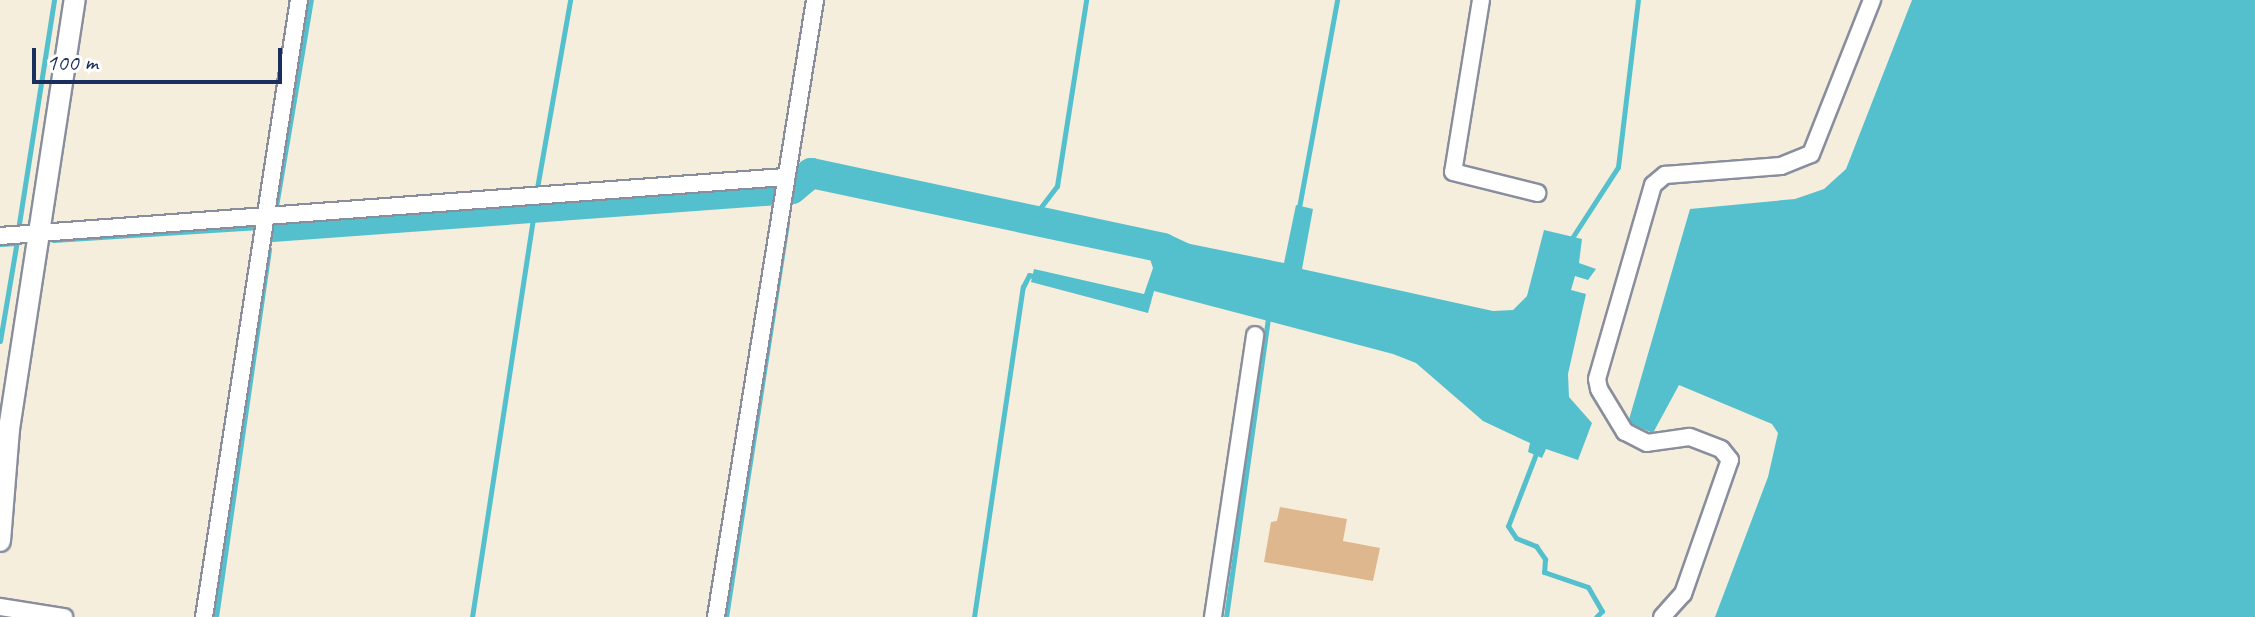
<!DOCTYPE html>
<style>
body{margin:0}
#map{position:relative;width:2255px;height:617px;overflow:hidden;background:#f5eedc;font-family:Caveat,sans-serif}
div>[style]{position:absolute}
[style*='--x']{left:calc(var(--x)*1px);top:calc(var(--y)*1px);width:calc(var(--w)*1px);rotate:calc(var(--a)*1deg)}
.water>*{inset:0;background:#54c0cd}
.stream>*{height:5px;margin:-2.5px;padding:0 2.5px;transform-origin:2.5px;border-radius:2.5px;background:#54c0cd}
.river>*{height:30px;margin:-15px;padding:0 15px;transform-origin:15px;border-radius:15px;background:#54c0cd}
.building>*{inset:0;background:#dfb78e}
.roads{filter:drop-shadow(2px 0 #888e9d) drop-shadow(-2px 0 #888e9d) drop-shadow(0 2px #888e9d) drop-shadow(0 -2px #888e9d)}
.minor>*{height:16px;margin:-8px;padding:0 8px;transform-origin:8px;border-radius:8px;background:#fff}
.tertiary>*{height:20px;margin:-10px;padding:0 10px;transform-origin:10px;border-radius:10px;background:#fff}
span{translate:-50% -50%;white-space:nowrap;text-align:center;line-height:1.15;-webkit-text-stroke:8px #fff;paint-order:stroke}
.scale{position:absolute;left:32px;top:48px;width:250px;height:36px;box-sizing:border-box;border:4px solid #1b2f5e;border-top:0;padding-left:10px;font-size:24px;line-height:28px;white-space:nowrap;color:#1b2f5e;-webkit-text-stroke:6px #fff;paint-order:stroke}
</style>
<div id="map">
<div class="water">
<div style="clip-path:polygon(1912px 0,2255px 0,2255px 617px,1715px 617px,1768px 477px,1778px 433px,1772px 424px,1679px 385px,1653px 433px,1628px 423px,1690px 209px,1795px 199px,1824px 189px,1846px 169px)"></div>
<div style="clip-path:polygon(1296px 205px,1313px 209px,1302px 269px,1493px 311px,1513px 310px,1527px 296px,1544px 230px,1582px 239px,1579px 263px,1596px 269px,1588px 280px,1575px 276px,1571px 290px,1586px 294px,1568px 374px,1569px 397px,1592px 423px,1578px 460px,1546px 449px,1542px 458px,1528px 452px,1530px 443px,1483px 421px,1416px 363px,1393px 354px,1154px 291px,1148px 313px,1031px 282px,1034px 269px,1144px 294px,1153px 268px,1148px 253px,1151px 236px,1284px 263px)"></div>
</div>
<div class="stream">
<div style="--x:537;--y:188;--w:191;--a:-80"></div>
<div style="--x:275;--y:212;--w:215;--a:-80.4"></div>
<div style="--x:1298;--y:213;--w:217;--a:-79.6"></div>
<div style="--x:1031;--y:220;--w:43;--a:-52.6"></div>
<div style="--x:1057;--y:186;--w:188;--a:-81.1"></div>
<div style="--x:18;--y:230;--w:233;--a:-81.1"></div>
<div style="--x:53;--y:240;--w:206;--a:-3.6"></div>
<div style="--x:1570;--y:241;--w:88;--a:-57"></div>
<div style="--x:1618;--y:167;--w:168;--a:-83.2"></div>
<div style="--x:0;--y:244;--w:16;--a:-4"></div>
<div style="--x:0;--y:341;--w:102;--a:-80.4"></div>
<div style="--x:1537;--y:451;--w:80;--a:111.1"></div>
<div style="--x:1508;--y:526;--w:14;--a:56"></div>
<div style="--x:1516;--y:538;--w:22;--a:22"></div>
<div style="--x:1536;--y:546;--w:16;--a:55"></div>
<div style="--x:1545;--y:559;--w:13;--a:94"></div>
<div style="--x:1544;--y:572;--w:46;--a:18.8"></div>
<div style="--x:1588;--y:587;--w:28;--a:60"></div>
<div style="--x:1602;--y:611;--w:8;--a:135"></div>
<div style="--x:216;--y:617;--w:372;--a:-81.8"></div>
<div style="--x:472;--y:617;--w:422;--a:-81.3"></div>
<div style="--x:726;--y:617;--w:399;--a:-81.2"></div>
<div style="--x:974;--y:617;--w:334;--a:-81.6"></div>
<div style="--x:1023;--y:287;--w:13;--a:-63"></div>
<div style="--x:1029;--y:275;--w:8;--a:14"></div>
<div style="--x:1226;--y:617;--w:303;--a:-82"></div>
</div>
<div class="river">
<div style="--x:272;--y:227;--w:521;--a:-4.18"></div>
<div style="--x:792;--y:189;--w:25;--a:-40"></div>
<div style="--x:811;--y:173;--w:360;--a:12"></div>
<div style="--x:1163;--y:248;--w:26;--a:25"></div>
</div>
<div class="building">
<div style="clip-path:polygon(1280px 507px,1347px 519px,1343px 541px,1380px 548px,1373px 581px,1264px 562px,1271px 522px,1277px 521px)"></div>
</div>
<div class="roads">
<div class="minor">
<div style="--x:1481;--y:0;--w:174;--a:99.2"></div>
<div style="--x:1453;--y:172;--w:87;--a:14"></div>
<div style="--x:0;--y:236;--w:787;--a:-4.3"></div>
<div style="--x:0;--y:607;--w:65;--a:8.9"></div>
<div style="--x:204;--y:617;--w:624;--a:-81.25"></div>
<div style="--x:716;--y:617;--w:625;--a:-80.88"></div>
<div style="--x:1213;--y:617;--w:285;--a:-81.5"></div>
<div style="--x:1662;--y:617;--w:31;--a:-48"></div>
<div style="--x:1683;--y:594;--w:142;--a:-70.7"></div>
<div style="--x:1730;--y:460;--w:14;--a:-129"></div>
<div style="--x:1721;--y:449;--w:34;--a:-159"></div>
<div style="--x:1689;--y:437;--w:42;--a:171.9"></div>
<div style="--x:1647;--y:443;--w:25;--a:-153"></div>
<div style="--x:1625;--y:432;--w:50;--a:-121.2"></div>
<div style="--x:1599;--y:389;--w:10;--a:-101"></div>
<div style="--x:1597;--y:379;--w:202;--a:-73.9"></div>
<div style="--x:1653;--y:185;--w:16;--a:-40"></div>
<div style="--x:1665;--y:175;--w:116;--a:-4.4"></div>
<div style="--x:1781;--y:166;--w:32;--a:-22"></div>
<div style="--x:1811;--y:154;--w:166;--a:-68.4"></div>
</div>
<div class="tertiary">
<div style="--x:0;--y:541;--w:112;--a:-85.4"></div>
<div style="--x:9;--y:429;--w:434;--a:-81.3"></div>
</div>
</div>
<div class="scale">100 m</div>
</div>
